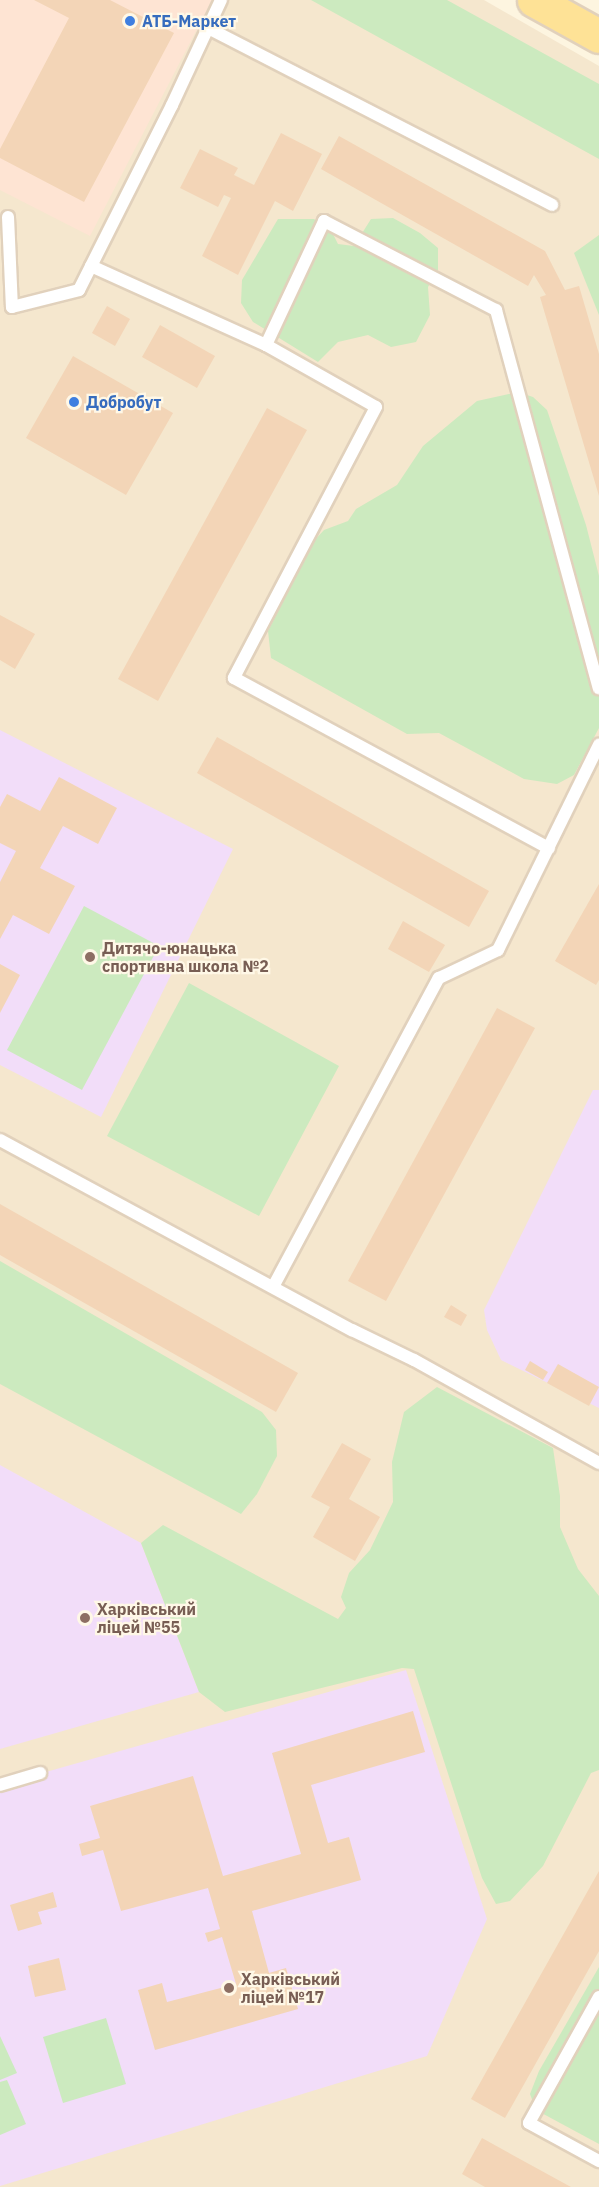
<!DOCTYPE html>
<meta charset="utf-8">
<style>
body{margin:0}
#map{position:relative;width:599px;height:2187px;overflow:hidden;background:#fdf5e0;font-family:"IBM Plex Sans",sans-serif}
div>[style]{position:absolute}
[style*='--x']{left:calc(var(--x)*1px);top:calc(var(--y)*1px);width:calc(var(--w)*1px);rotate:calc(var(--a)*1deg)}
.residential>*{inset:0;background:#f5e7ce}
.commercial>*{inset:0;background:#fee4d3}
.education>*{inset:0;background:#f2ddf9}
.green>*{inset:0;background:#cceabf}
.building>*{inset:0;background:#f3d5b7}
.roads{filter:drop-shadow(2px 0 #e1d1bc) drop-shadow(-2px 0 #e1d1bc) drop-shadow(0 2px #e1d1bc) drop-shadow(0 -2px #e1d1bc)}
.service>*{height:12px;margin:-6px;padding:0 6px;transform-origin:6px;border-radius:6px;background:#fff}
.primary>*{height:33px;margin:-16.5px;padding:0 16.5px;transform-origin:16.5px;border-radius:16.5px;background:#fee296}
.dots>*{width:16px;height:16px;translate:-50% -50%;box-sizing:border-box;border:3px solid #fff8e7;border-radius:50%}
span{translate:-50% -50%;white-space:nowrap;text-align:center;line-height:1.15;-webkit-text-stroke:4.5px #fff8e7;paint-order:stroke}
.shop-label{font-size:16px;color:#366cbe;font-weight:700}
.left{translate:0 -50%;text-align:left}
.education-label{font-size:16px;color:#785e54;font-weight:700}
</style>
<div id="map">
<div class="residential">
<div style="clip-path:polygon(0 0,484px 0,599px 66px,599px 2187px,0 2187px)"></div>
</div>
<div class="commercial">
<div style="clip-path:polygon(0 0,212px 0,90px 236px,0 190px)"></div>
</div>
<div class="education">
<div style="clip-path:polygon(0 730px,233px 849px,101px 1117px,0 1065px)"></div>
<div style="clip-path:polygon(593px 1090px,599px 1090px,599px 1408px,501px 1360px,487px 1330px,484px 1310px)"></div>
<div style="clip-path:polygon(0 1465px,141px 1543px,199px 1692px,0 1749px)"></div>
<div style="clip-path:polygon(406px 1670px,487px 1919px,427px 2056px,0 2186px,0 1785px)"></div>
</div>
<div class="green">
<div style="clip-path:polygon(311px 0,447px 0,599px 84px,599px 159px)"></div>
<div style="clip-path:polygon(393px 218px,420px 233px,438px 248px,438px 270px,428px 287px,430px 315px,416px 342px,391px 347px,368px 335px,338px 342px,318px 362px,253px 322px,241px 303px,242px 280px,278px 219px,314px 219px,331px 230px,338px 244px,354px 246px,371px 219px)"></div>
<div style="clip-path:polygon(599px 235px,599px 315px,574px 253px)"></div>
<div style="clip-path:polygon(518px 392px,533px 397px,547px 410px,586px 525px,599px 576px,599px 728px,574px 775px,557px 784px,524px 779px,439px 733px,407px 734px,271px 658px,268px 631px,312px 543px,324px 530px,348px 521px,356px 509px,397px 485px,423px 446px,477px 401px)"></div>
<div style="clip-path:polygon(84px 906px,159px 946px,82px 1090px,7px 1050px)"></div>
<div style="clip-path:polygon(189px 983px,339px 1066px,259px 1216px,107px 1136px)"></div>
<div style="clip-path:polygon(0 1261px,262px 1412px,276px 1430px,277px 1456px,257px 1494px,241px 1514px,0 1384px)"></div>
<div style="clip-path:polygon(437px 1387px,553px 1448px,560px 1496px,560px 1527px,578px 1569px,599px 1596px,599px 1770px,591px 1773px,543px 1866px,510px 1901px,496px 1904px,482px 1878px,414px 1669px,402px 1668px,225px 1712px,199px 1692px,141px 1543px,163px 1525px,338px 1619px,346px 1608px,341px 1597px,349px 1573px,370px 1550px,393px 1502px,392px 1462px,404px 1412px)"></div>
<div style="clip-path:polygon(599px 1967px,599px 2144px,536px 2110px,530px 2094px,539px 2071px)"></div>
<div style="clip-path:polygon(106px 2018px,126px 2084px,63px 2103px,43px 2037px)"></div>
<div style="clip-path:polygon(0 2036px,17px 2073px,0 2080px)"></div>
<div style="clip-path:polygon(7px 2080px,26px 2124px,0 2135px,0 2082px)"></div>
</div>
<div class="building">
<div style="clip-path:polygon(34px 0,110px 0,174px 33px,84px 202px,0 158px,0 149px,69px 18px)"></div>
<div style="clip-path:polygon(281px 133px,322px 154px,293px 211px,275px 201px,238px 275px,202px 256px,231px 198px,224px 195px,218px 207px,180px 188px,200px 149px,238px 168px,234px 175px,254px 185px)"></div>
<div style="clip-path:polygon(339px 136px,545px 251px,565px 290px,579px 286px,599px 354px,599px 496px,540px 297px,546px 295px,534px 275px,528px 286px,321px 169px)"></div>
<div style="clip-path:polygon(107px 306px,130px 319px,115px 346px,92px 333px)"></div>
<div style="clip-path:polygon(160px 325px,215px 356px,197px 388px,142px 357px)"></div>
<div style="clip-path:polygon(73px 356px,173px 413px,126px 495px,26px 438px)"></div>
<div style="clip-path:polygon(267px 408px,307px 430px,158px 701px,118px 679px)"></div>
<div style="clip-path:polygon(0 615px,35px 634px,15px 669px,0 660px)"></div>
<div style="clip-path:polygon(217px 737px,489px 891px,469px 927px,197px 773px)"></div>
<div style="clip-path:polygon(59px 777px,117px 808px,98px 844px,63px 826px,40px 868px,75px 886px,49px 934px,13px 915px,0 939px,0 882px,16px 851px,0 843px,0 807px,7px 794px,40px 811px)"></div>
<div style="clip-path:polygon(599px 884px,599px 980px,596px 985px,555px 961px)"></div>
<div style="clip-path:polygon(403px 921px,445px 945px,429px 972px,388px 949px)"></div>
<div style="clip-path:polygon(0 964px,20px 975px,0 1013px)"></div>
<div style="clip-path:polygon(497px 1008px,535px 1028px,386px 1301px,348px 1281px)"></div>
<div style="clip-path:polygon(0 1204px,298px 1373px,276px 1412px,0 1255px)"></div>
<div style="clip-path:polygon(451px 1305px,467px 1315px,461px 1326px,444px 1317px)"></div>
<div style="clip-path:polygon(530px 1361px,548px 1372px,543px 1380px,525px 1370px)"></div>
<div style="clip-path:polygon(558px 1364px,599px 1387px,589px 1406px,547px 1383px)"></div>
<div style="clip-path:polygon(342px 1443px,371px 1459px,349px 1499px,380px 1517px,355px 1561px,313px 1537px,330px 1507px,311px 1497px)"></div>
<div style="clip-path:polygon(413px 1711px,425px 1752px,311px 1785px,328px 1843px,349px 1837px,361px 1880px,252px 1911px,269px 1973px,286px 1968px,298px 2009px,155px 2050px,138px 1990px,162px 1983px,167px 2002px,236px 1984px,222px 1937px,208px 1942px,205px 1933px,220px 1929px,208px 1888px,121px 1911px,103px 1850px,82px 1856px,79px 1844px,100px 1838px,90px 1806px,193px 1776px,223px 1876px,301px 1854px,272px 1753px)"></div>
<div style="clip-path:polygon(599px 1871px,599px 1951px,505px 2118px,471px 2099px)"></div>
<div style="clip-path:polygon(53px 1892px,57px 1907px,38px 1912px,42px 1924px,18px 1931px,10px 1905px)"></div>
<div style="clip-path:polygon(59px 1958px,66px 1990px,35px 1997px,28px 1966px)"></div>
<div style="clip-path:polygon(482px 2138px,529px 2164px,571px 2187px,485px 2187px,462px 2174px)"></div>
</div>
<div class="roads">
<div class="service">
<div style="--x:208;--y:28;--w:387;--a:27.2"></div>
<div style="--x:8;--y:217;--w:90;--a:87.5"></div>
<div style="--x:12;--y:307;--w:69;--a:-14.2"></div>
<div style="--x:79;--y:290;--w:207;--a:-63.3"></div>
<div style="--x:172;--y:105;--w:116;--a:-65"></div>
<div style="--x:91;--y:266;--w:192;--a:24.3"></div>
<div style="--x:266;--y:345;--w:137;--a:-64.9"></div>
<div style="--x:324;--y:221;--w:194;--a:27.4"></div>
<div style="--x:496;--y:310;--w:392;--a:74.8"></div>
<div style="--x:266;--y:345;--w:126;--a:29.4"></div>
<div style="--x:376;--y:407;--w:306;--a:117.7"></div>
<div style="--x:234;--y:678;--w:358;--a:28.4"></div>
<div style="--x:0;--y:1140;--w:400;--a:28.4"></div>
<div style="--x:352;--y:1330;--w:69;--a:25.8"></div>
<div style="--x:414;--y:1360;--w:212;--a:29.1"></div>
<div style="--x:273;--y:1287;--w:351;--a:-61.8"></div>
<div style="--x:439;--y:978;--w:65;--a:-25.4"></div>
<div style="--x:498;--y:950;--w:229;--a:-63.8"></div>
<div style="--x:0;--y:1785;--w:42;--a:-16.7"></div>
<div style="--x:599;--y:1997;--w:144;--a:119.1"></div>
<div style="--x:529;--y:2123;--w:80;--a:28.5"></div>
</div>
<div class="primary">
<div style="--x:534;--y:0;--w:74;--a:29"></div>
</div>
</div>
<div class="dots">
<div style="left:130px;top:21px;background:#3f7fe0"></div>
<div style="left:74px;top:402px;background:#3f7fe0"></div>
<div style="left:90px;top:957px;background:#8d6e63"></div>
<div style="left:85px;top:1618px;background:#8d6e63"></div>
<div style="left:229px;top:1988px;background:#8d6e63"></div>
</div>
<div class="shop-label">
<span class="left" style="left:142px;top:21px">АТБ-Маркет</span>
<span class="left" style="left:86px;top:402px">Добробут</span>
</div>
<div class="education-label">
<span class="left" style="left:102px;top:957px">Дитячо-юнацька<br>спортивна школа №2</span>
<span class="left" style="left:97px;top:1618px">Харківський<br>ліцей №55</span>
<span class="left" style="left:241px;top:1988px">Харківський<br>ліцей №17</span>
</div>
</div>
